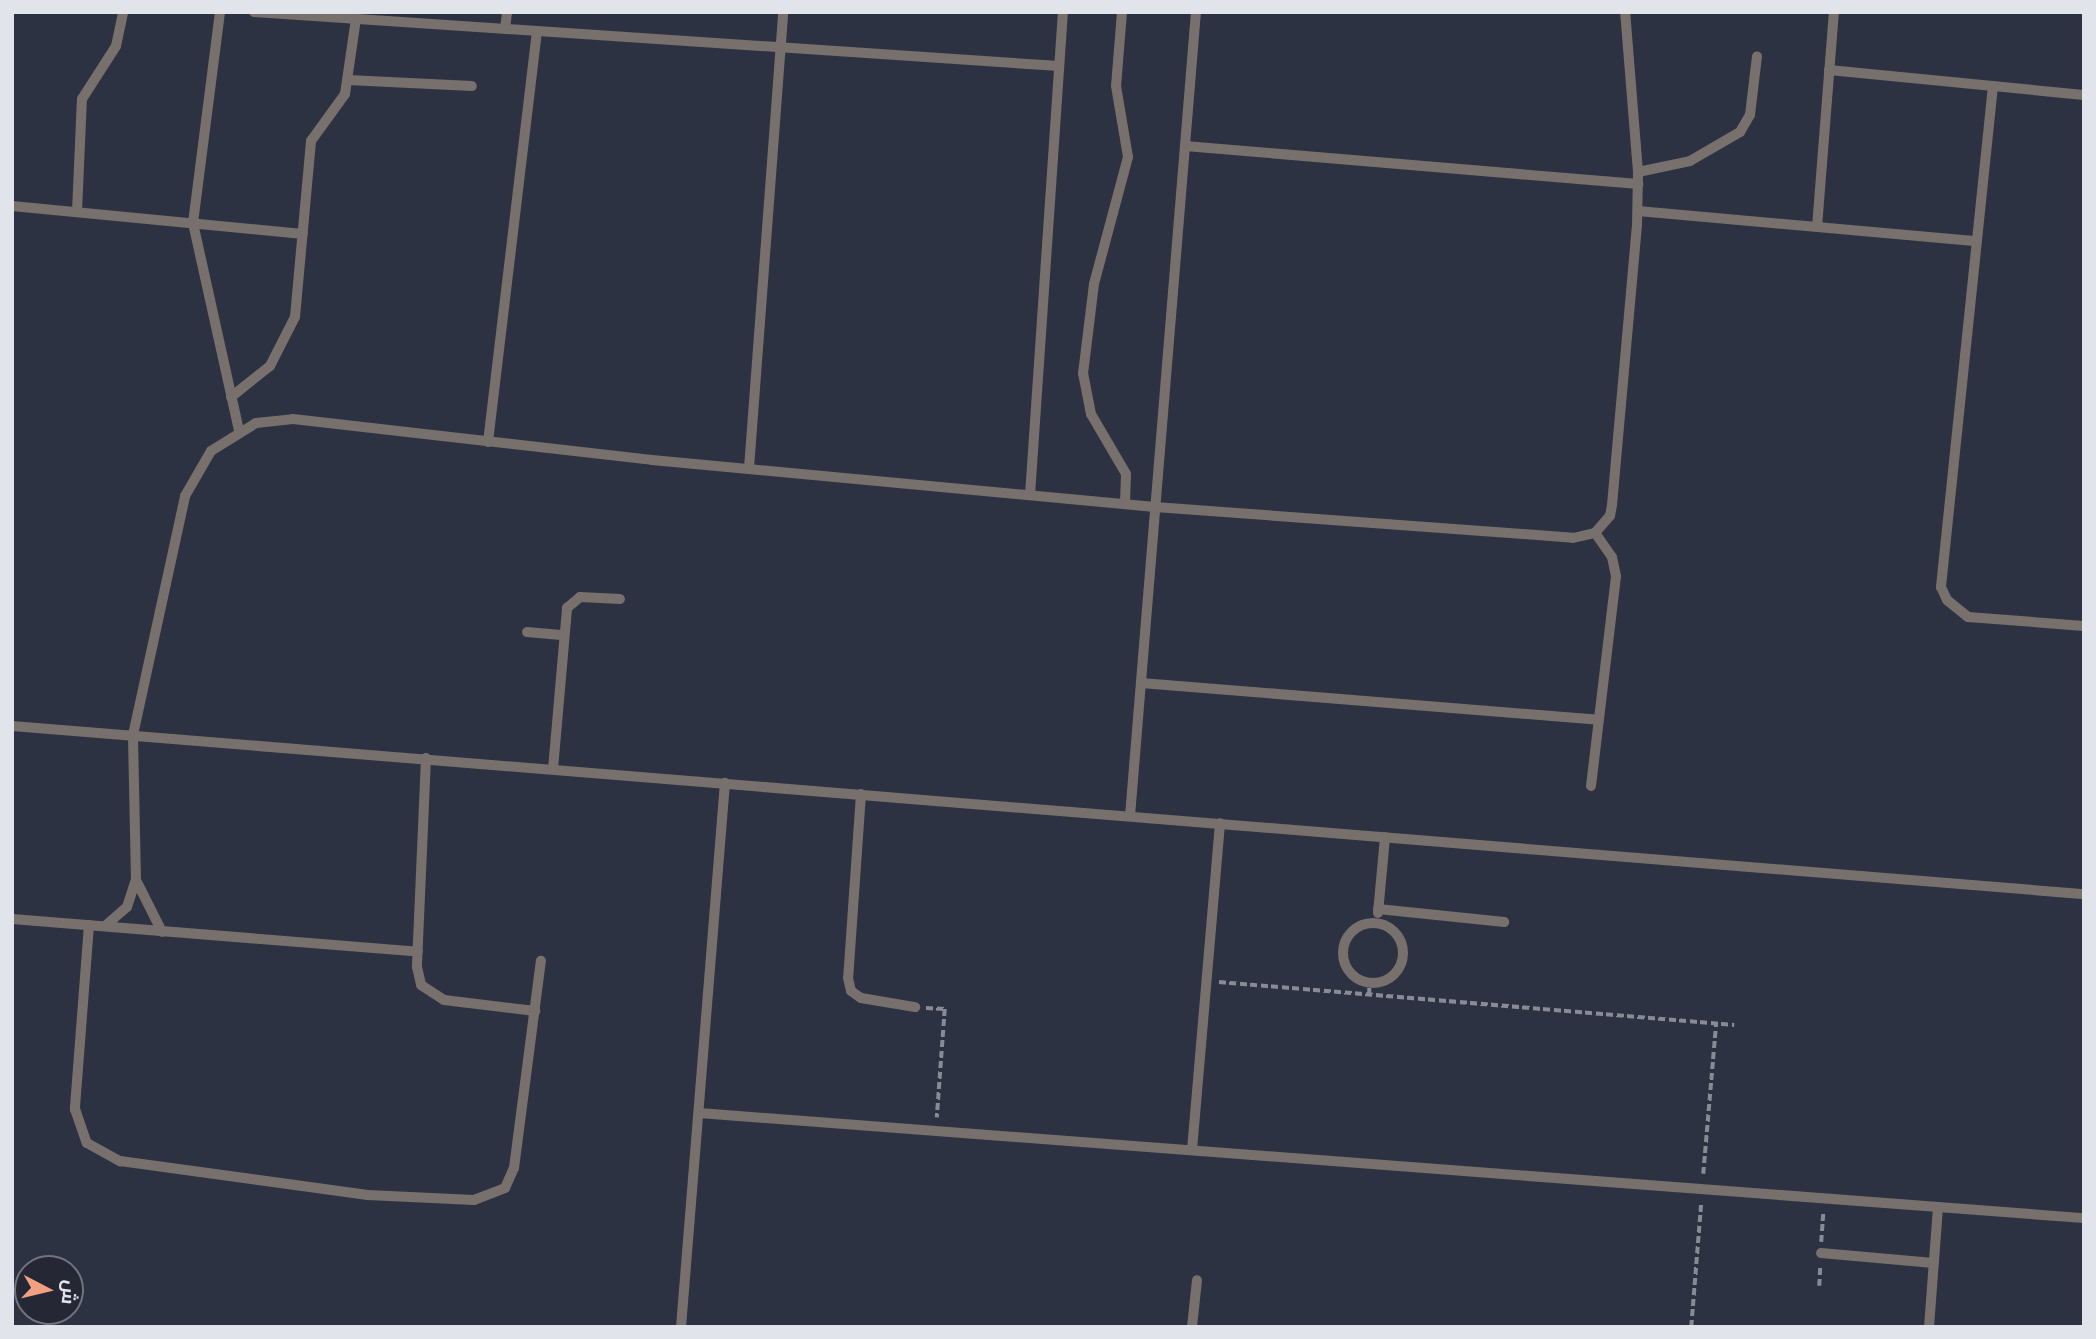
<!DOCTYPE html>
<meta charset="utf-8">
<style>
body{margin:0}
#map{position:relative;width:2096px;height:1339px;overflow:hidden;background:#252834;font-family:"Source Sans 3",Cairo,sans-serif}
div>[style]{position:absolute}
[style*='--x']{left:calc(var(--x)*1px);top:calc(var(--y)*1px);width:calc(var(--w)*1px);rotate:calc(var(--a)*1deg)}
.built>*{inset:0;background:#2d3242}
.path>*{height:3.5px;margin-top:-1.75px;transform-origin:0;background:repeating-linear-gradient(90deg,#888a94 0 7px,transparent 0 10.5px)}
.lane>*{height:10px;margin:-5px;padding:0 5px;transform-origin:5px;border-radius:5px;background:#77706d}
.lane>.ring{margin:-5px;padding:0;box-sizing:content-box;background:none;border:10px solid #77706d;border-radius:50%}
span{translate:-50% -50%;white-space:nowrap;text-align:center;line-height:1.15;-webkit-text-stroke:7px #252834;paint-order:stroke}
.frame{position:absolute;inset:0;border:14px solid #e2e4ec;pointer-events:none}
.north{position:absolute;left:14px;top:1255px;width:70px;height:70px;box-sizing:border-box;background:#252834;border:2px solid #71737e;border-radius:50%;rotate:97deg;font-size:19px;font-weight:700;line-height:28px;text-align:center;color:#e2e4ec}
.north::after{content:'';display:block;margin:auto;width:24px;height:32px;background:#f2a081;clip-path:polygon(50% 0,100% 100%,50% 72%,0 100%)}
</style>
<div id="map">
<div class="built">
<div style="clip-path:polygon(evenodd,12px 12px,2084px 12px,2084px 1327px,12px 1327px,12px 12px,28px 1269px,70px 1269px,70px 1311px,28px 1311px,28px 1269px)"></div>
</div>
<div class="path">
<div style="--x:1219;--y:982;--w:517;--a:4.77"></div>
<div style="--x:1369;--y:995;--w:11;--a:-90"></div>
<div style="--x:926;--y:1008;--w:19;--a:3"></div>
<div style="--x:945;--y:1009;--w:109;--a:94.2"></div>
<div style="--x:1703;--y:1174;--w:152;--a:-85.1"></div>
<div style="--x:1821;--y:1242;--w:31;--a:-86"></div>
<div style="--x:1819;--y:1286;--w:19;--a:-87"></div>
<div style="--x:1691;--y:1327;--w:124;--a:-85.4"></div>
</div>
<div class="lane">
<div style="--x:220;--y:12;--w:213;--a:97.3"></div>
<div style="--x:193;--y:223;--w:212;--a:77.5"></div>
<div style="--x:254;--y:12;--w:807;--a:3.84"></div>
<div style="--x:1122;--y:12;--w:74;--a:94.6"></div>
<div style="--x:1116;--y:86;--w:72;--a:80.4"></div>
<div style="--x:1128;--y:157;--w:131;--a:105"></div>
<div style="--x:1094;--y:284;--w:90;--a:97"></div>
<div style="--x:1083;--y:373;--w:42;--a:79"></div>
<div style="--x:1091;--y:414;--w:69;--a:59.7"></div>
<div style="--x:1126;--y:474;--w:30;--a:92"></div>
<div style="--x:505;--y:29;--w:17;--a:-83"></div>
<div style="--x:1829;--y:70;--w:256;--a:5.6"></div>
<div style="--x:348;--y:80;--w:124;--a:2.8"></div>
<div style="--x:1993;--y:86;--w:504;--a:95.93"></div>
<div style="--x:1941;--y:587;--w:14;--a:65"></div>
<div style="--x:1947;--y:600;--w:27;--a:39"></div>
<div style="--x:1968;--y:617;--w:116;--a:4.4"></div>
<div style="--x:1185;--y:146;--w:455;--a:4.8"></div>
<div style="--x:1638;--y:172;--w:53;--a:-11.9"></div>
<div style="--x:1690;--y:161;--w:58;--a:-30.1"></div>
<div style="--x:1740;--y:132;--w:20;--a:-60"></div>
<div style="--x:1750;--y:115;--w:59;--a:-83.2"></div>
<div style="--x:12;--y:206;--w:292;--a:5.5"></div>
<div style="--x:1638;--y:211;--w:340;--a:5.1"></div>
<div style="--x:77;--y:212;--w:113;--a:-87.5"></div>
<div style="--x:82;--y:99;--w:63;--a:-57.3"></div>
<div style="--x:116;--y:46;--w:35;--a:-78"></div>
<div style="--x:1817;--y:227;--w:216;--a:-85.5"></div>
<div style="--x:231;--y:397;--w:50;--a:-38.5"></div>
<div style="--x:270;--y:366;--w:55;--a:-63"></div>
<div style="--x:295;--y:317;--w:177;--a:-84.8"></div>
<div style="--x:311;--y:141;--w:58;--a:-54.1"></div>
<div style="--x:345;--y:94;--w:76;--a:-81.7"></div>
<div style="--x:488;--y:442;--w:414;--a:-83.2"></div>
<div style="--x:749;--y:468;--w:457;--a:-85.7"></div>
<div style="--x:1030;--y:495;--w:484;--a:-86.1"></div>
<div style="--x:527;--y:632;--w:37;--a:5"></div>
<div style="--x:1141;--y:683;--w:459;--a:4.6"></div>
<div style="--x:12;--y:726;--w:2079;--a:4.64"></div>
<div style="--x:426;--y:758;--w:209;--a:92.5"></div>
<div style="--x:417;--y:967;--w:18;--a:77"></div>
<div style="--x:421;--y:985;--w:27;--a:33"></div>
<div style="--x:444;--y:1000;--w:92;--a:6.9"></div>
<div style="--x:553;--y:769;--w:162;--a:-85"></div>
<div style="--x:567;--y:608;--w:17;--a:-40"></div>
<div style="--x:580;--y:597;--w:40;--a:2.9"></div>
<div style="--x:1591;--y:786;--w:211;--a:-83.2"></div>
<div style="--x:1616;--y:576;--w:19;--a:-102"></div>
<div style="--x:1612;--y:557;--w:29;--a:-125"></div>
<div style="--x:861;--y:794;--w:184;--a:94"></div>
<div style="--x:848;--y:978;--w:13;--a:77"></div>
<div style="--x:851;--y:991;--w:12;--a:35"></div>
<div style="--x:861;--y:998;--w:55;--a:9.5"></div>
<div style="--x:1130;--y:816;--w:807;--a:-85.31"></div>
<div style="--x:136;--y:880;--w:58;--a:63.4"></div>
<div style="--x:1378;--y:909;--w:127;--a:5.9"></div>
<div style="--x:1378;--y:913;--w:76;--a:-84.7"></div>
<div style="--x:12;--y:919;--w:407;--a:4.6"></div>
<div class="ring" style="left:1343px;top:923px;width:50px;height:50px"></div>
<div style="--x:89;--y:925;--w:185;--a:94.4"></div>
<div style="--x:75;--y:1109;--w:36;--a:71"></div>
<div style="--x:87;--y:1143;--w:38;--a:29"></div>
<div style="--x:120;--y:1161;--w:250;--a:7.8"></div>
<div style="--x:368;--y:1195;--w:106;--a:2.7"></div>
<div style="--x:474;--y:1200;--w:33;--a:-21"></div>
<div style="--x:505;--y:1188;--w:22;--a:-66"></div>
<div style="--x:514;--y:1168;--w:209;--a:-82.6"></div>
<div style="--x:105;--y:926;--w:29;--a:-41"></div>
<div style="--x:127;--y:907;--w:28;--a:-72"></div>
<div style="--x:136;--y:880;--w:145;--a:-91.2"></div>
<div style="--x:133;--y:735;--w:245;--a:-77.7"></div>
<div style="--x:185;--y:496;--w:52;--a:-60"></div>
<div style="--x:211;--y:451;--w:53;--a:-31.9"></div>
<div style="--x:256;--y:423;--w:37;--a:-6"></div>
<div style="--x:293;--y:419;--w:361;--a:6.5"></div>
<div style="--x:652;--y:460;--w:505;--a:5.34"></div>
<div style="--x:1155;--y:507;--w:419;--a:4.2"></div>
<div style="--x:1573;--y:538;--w:23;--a:-13"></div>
<div style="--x:1595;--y:533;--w:23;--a:-49"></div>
<div style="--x:1610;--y:516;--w:11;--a:-80"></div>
<div style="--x:1612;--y:505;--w:281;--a:-84.9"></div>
<div style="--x:1637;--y:225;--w:53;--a:-88.9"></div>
<div style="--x:1638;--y:172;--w:161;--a:-94.6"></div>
<div style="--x:699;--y:1113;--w:1389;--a:4.34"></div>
<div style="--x:1192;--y:1150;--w:328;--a:-85.1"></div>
<div style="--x:1821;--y:1253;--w:113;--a:5.1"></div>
<div style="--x:681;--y:1327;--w:546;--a:-85.38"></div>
<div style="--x:1192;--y:1327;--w:47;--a:-83.9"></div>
<div style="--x:1929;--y:1327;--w:120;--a:-85.7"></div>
</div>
<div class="frame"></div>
<div class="north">ش</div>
</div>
